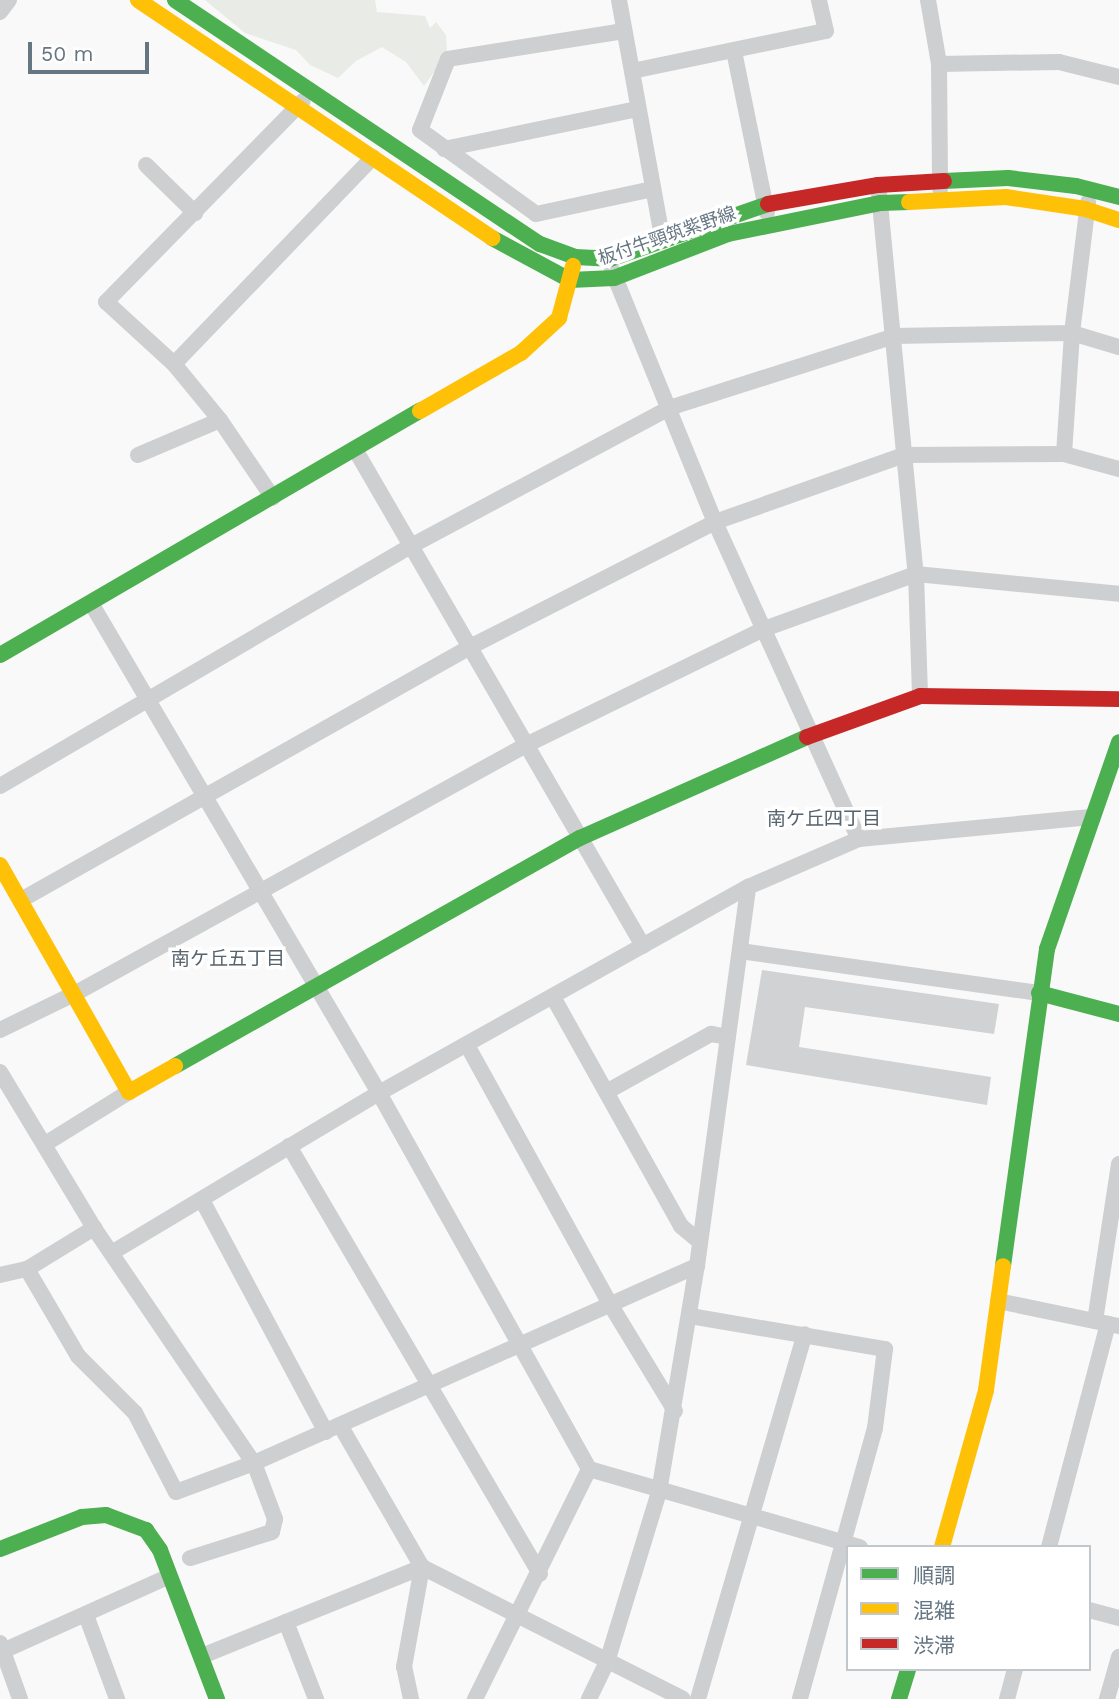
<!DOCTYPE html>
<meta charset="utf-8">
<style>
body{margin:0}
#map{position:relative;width:1119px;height:1699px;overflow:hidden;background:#f9f9f9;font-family:"Work Sans","Noto Sans JP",sans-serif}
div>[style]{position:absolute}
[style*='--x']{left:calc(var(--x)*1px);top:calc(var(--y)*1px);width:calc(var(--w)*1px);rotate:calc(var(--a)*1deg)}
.green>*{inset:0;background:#e8ebe6}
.building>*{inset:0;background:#d0d2d3}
.street>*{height:16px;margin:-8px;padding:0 8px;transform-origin:8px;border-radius:8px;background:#cecfd0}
.fast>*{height:16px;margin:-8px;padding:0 8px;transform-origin:8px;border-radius:8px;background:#4caf50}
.slow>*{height:16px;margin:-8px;padding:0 8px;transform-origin:8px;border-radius:8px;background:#ffc107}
.jam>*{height:16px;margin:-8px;padding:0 8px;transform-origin:8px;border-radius:8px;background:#c62828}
span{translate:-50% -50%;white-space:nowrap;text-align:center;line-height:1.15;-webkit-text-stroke:7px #fff;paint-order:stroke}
.street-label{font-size:18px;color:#657683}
.neighbourhood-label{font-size:19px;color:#57646e}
.legend{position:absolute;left:846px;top:1545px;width:245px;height:126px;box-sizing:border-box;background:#fff;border:2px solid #c1c8cd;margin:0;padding:9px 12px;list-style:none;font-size:21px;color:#657683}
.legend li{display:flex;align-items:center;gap:14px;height:35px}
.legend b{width:35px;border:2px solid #c1c8cd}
.scale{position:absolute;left:28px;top:42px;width:121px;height:32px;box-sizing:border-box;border:4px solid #657683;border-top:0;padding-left:9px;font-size:21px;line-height:24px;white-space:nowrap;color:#657683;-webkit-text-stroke:5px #fff;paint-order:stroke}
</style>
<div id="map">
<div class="green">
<div style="clip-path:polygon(205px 0,375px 0,377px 12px,425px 16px,430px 28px,436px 22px,446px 35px,448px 75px,434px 72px,424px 86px,406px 62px,382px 47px,356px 61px,338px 78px,310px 65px,296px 50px,245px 33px)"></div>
</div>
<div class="building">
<div style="clip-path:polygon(762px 970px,999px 1004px,994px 1034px,805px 1007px,799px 1047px,991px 1077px,987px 1105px,746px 1065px)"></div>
</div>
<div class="street">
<div style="--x:619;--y:0;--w:245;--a:79.7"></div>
<div style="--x:928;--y:0;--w:65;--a:80.2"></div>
<div style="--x:939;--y:64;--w:125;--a:89.5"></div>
<div style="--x:0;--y:12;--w:15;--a:-53"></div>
<div style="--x:624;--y:31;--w:178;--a:171"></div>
<div style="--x:448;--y:59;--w:76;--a:111.5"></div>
<div style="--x:420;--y:130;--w:143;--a:35.9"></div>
<div style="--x:536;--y:214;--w:120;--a:-12.1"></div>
<div style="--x:734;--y:51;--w:165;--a:78.5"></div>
<div style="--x:939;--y:64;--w:120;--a:-1"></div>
<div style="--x:1059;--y:62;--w:62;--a:14"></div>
<div style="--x:632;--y:71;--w:198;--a:-11.7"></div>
<div style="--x:826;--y:31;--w:32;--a:-103"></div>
<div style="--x:444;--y:149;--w:198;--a:-11.7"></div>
<div style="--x:146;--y:165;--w:69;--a:44.4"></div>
<div style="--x:879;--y:193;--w:383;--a:84.5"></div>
<div style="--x:916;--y:574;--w:122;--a:88.1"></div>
<div style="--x:612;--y:270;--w:272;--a:67.8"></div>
<div style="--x:715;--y:522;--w:348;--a:65.6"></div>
<div style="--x:174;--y:364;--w:287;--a:-46.1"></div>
<div style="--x:220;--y:420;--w:72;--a:-129.4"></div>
<div style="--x:174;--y:364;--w:92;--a:-137.6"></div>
<div style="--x:106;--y:302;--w:281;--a:-45.6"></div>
<div style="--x:356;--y:451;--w:572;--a:59.89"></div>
<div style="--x:1064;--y:454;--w:121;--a:-86.2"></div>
<div style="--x:1072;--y:333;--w:132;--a:-83"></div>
<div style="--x:138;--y:455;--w:89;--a:-23.1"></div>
<div style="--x:220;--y:420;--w:94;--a:55.8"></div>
<div style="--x:91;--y:603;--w:568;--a:59.55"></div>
<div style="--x:379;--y:1093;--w:431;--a:60.8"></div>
<div style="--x:589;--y:1469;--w:282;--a:16.1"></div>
<div style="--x:0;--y:786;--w:476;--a:-30.3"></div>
<div style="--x:411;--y:546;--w:293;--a:-28.1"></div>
<div style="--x:669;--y:408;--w:236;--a:-17.7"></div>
<div style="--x:894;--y:336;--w:178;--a:-1"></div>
<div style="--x:1072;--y:333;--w:49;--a:16.6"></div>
<div style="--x:21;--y:900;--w:515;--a:-29.4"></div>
<div style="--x:470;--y:647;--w:275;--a:-27"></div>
<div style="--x:715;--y:522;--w:201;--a:-19.5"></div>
<div style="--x:904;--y:455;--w:160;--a:-0.4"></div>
<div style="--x:1064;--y:454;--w:57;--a:15.3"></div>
<div style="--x:740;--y:951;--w:302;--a:8"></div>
<div style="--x:553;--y:997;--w:262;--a:60.8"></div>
<div style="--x:681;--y:1226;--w:25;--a:40"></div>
<div style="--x:0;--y:1030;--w:85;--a:-26"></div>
<div style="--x:76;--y:993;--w:514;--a:-28.86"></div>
<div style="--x:526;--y:745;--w:265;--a:-26"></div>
<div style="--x:764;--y:629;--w:162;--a:-19.9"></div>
<div style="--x:916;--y:574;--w:204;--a:5.6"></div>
<div style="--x:467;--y:1045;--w:296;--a:61.1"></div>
<div style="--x:610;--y:1304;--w:125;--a:58.7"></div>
<div style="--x:0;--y:1072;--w:182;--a:58.9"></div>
<div style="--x:94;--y:1228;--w:284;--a:55.8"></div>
<div style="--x:254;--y:1463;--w:60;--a:69.4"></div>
<div style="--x:275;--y:1519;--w:13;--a:103"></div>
<div style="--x:272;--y:1532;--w:86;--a:162.4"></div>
<div style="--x:608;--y:1091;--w:118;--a:-29"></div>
<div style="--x:711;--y:1034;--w:17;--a:10"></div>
<div style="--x:45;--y:1144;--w:99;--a:-31.8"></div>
<div style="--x:289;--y:1146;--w:496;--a:59.6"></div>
<div style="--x:202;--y:1200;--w:263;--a:61.9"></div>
<div style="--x:113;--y:1252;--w:310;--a:-30.9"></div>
<div style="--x:379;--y:1093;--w:423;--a:-29.2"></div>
<div style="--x:748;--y:887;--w:121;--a:-23.4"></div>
<div style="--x:859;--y:839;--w:233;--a:-5.4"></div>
<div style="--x:27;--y:1269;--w:79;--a:-31.5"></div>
<div style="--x:0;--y:1275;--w:28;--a:-13"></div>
<div style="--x:27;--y:1269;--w:101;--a:59.6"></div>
<div style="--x:78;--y:1356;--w:81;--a:45"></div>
<div style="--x:135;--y:1413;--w:89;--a:62.6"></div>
<div style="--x:176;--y:1492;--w:83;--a:-20.4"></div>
<div style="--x:254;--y:1463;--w:485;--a:-24"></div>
<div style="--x:697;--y:1266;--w:382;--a:-82.3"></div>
<div style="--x:998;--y:1301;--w:124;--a:11.7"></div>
<div style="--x:690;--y:1316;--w:198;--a:9.6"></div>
<div style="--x:885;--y:1349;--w:80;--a:97.2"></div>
<div style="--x:875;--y:1428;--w:281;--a:105.5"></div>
<div style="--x:1095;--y:1321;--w:159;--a:-81.3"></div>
<div style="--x:340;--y:1425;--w:164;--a:60"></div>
<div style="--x:422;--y:1567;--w:292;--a:26.8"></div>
<div style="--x:1049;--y:1547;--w:231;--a:-75.2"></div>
<div style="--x:1089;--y:1610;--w:31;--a:15"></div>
<div style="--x:86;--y:1615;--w:90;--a:69.7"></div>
<div style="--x:286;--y:1622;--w:83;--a:68.7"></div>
<div style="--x:0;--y:1643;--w:59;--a:70.3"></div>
<div style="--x:3;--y:1651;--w:181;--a:-24.2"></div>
<div style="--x:202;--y:1656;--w:237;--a:-22"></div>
<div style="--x:411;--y:1699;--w:33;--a:-102"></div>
<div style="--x:404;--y:1667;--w:102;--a:-79.8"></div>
<div style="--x:475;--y:1699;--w:257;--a:-63.6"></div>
<div style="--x:589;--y:1699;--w:41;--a:-64.1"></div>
<div style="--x:607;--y:1662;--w:178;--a:-73"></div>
<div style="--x:659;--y:1492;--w:229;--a:-80.5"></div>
<div style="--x:698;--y:1699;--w:380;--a:-73.7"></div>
<div style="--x:1007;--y:1699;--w:31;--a:-75"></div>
<div style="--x:1107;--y:1699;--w:44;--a:-74.1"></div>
</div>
<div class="fast">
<div style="--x:175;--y:0;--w:439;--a:33.8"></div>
<div style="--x:540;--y:244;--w:37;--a:20"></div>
<div style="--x:575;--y:257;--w:35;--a:3"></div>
<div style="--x:610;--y:259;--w:167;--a:-19.2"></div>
<div style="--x:944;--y:181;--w:64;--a:-2.7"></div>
<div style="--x:1008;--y:178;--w:68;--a:6.7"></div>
<div style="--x:1076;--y:186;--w:44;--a:14.3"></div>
<div style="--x:492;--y:238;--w:89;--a:28.3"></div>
<div style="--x:570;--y:280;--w:44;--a:-2.6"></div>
<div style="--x:614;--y:278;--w:122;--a:-21.1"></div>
<div style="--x:728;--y:234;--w:156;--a:-11.5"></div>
<div style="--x:881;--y:203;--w:28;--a:-2"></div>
<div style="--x:0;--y:655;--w:486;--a:-30.2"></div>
<div style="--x:1039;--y:993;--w:83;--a:14.7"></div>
<div style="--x:175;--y:1066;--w:465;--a:-29.4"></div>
<div style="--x:580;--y:838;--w:248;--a:-24"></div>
<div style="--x:1003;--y:1266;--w:320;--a:-82.1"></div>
<div style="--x:1047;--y:949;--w:219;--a:-70.8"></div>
<div style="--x:0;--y:1549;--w:88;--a:-21.3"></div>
<div style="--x:82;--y:1517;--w:24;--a:-5"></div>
<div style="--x:106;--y:1515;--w:43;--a:20.6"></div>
<div style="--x:146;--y:1530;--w:24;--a:55"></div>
<div style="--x:160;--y:1550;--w:160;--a:69.1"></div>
<div style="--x:899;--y:1699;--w:31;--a:-73"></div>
</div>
<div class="slow">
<div style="--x:138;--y:0;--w:427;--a:33.9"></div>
<div style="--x:909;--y:202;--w:97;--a:-3"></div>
<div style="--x:1006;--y:197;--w:80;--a:8.6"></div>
<div style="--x:1085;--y:209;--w:36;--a:18"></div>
<div style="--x:420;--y:411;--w:116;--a:-29.9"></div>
<div style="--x:521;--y:353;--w:52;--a:-42.6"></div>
<div style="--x:559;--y:318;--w:54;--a:-74.9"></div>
<div style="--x:0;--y:865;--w:261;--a:60.4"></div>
<div style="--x:129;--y:1092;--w:53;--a:-29.5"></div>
<div style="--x:942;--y:1547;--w:163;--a:-74.3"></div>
<div style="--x:986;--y:1390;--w:125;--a:-82.2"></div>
</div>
<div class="jam">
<div style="--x:768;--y:204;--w:112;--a:-9.8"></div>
<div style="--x:878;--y:185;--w:66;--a:-3.5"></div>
<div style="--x:807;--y:737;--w:120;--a:-19.9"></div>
<div style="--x:920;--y:696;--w:199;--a:0.9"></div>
</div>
<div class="street-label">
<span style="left:667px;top:236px;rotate:-19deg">板付牛頸筑紫野線</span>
</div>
<div class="neighbourhood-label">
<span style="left:824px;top:819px">南ケ丘四丁目</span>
<span style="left:228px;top:959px">南ケ丘五丁目</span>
</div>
<ul class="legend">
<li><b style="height:9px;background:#4caf50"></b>順調</li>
<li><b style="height:9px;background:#ffc107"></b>混雑</li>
<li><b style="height:9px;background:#c62828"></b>渋滞</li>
</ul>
<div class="scale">50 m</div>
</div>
